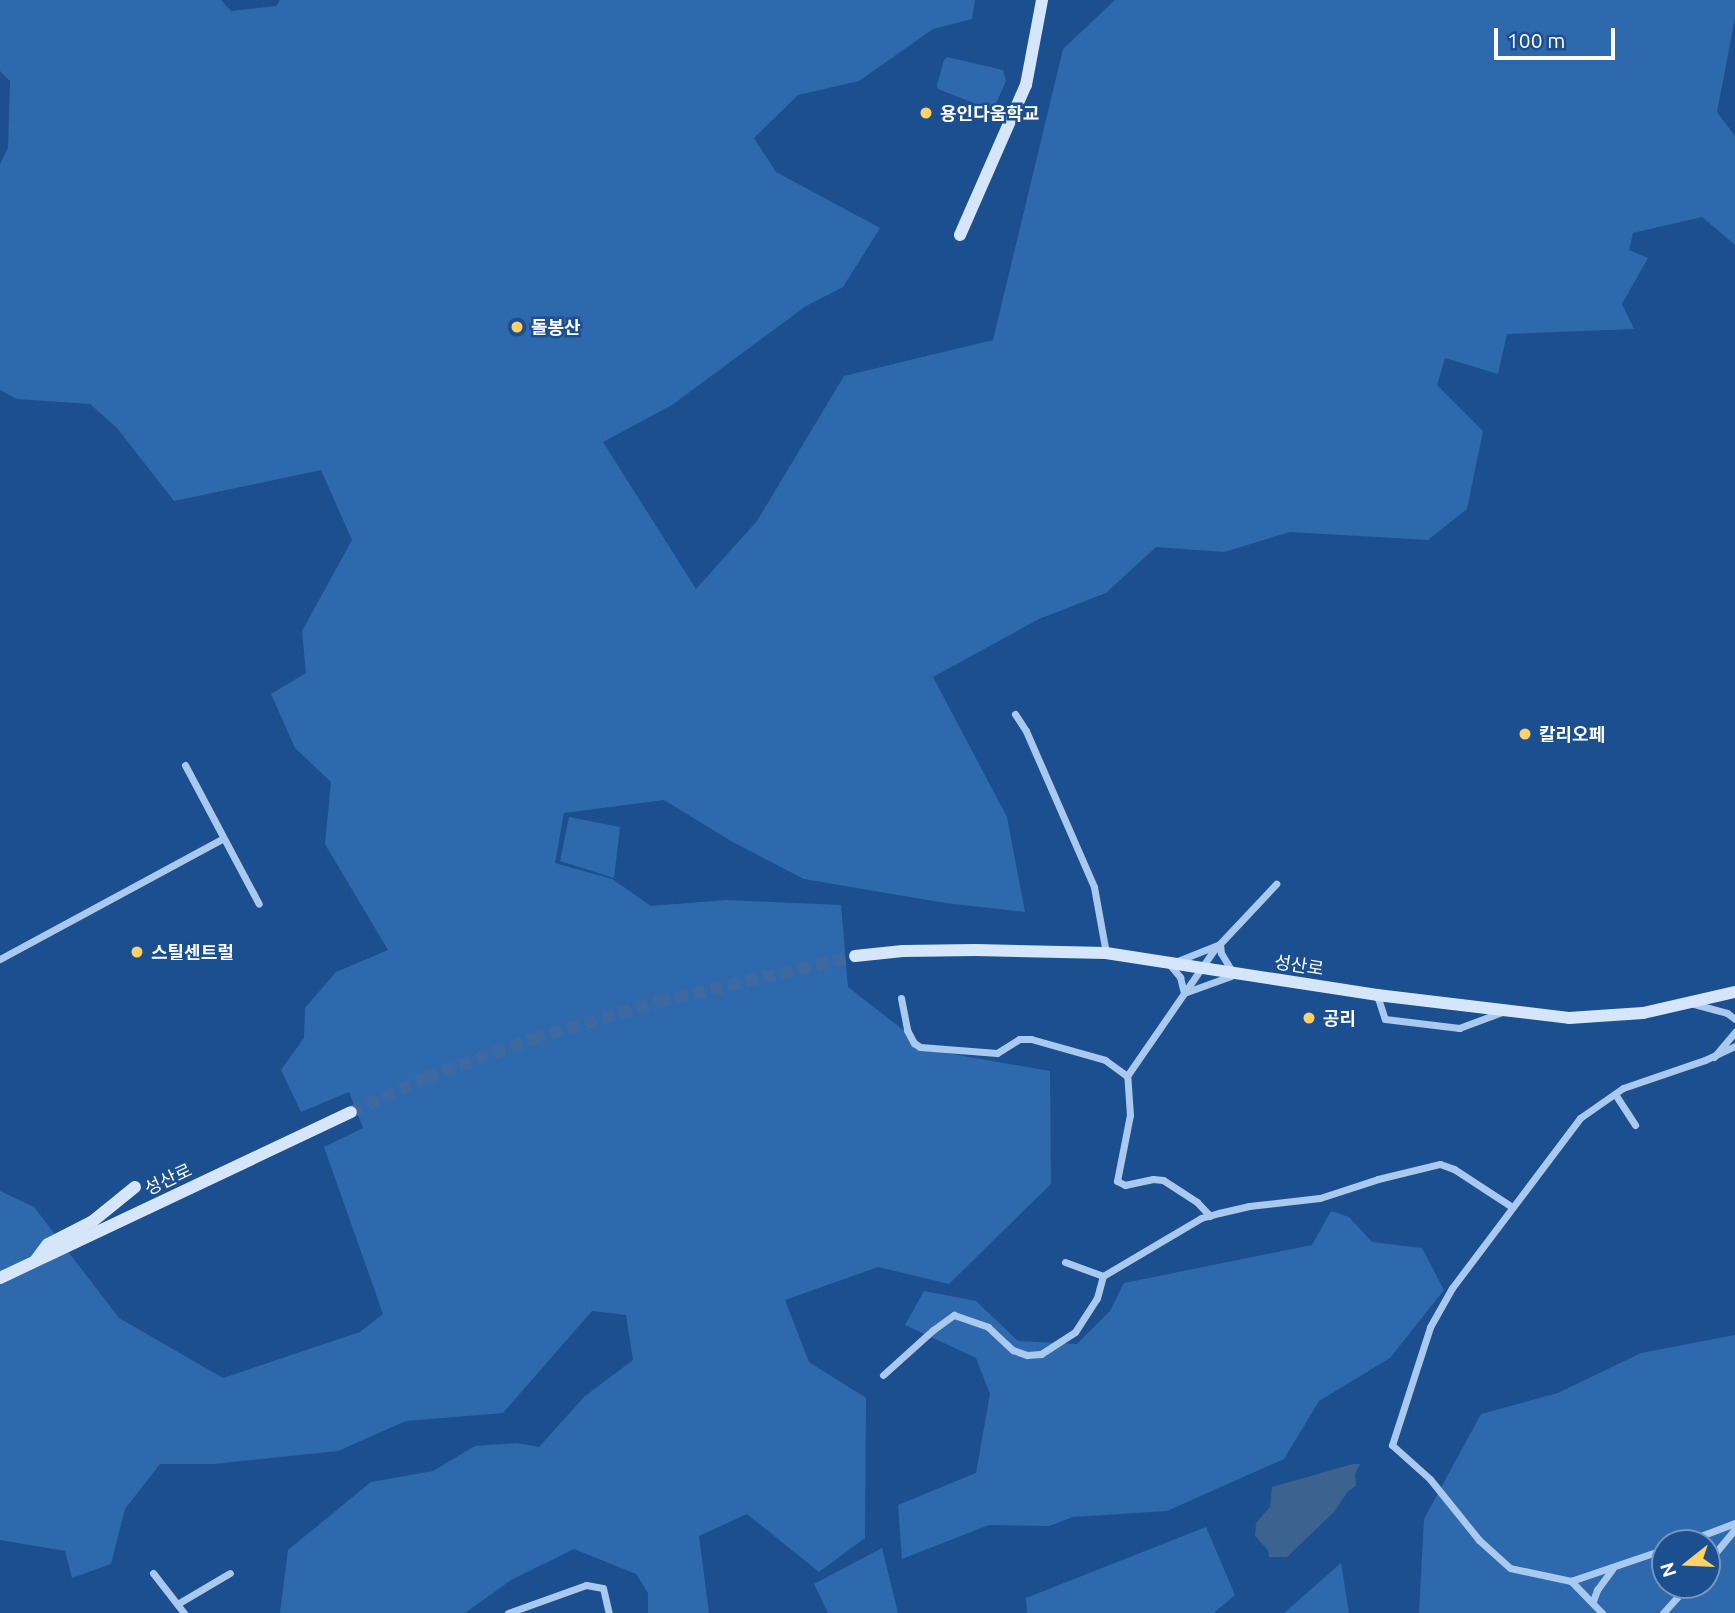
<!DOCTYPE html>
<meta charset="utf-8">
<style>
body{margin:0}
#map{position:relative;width:1735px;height:1613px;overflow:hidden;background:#1b4f8f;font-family:Ubuntu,"Noto Sans KR",sans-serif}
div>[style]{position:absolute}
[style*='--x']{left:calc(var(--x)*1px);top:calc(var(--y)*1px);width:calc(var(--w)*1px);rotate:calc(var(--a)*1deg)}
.green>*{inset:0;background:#2e69ad}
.water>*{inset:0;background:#3c6290}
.secondary-tunnel>*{height:12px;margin-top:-6px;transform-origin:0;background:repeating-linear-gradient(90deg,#3d69a0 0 12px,transparent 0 18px)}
.street>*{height:7px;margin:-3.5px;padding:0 3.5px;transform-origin:3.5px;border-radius:3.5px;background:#a9c9ee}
.secondary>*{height:12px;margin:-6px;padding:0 6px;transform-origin:6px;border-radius:6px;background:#d6e6fa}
.dots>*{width:19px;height:19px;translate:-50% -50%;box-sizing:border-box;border:4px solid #1b4f8f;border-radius:50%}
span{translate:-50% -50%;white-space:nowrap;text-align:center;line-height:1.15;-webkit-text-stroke:5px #1b4f8f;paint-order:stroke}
.poi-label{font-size:18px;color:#fff;font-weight:700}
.left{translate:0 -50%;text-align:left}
.street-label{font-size:18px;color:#fff}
.north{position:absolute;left:1651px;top:1529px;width:70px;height:70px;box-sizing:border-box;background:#1b4f8f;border:2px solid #7695bc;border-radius:50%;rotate:252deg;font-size:19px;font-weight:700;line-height:28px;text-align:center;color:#fff}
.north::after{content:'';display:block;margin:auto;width:24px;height:32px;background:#ffd166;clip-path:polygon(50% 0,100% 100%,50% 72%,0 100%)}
.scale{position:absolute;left:1494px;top:28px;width:121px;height:32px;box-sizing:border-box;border:4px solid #fff;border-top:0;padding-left:9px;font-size:21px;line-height:24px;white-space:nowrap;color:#fff;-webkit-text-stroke:5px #1b4f8f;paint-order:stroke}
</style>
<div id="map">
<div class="green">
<div style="clip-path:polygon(0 0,221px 0,231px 11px,276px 6px,280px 0,975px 0,972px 19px,933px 29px,859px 81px,798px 95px,754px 138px,776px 172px,880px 228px,843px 287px,806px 306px,672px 405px,603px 442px,696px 589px,757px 521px,844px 376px,993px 340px,1063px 49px,1115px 0,1735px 0,1735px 18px,1717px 112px,1735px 136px,1735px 245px,1702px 217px,1633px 233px,1629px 250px,1648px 258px,1622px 304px,1634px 329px,1507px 334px,1498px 374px,1445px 358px,1437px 385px,1483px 431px,1467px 509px,1428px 540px,1290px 532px,1224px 552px,1156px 547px,1106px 593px,1039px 619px,933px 677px,1007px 817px,1025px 912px,945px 903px,804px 879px,731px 841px,664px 800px,564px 813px,555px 863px,612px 879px,651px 906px,726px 900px,841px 905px,848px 987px,929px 1050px,1050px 1071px,1051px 1184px,949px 1284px,878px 1267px,785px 1300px,809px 1362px,866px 1398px,865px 1538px,819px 1572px,747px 1514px,699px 1536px,709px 1613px,648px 1613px,648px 1593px,636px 1574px,574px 1549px,511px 1580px,465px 1613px,280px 1613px,288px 1550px,371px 1482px,433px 1471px,475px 1446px,517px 1443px,539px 1447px,585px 1396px,633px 1360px,626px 1315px,592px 1311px,503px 1413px,406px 1421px,338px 1451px,214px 1464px,160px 1464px,125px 1509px,111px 1564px,72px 1578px,65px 1551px,0 1540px,0 1191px,34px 1207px,119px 1318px,223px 1378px,360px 1332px,383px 1314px,324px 1147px,363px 1128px,349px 1092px,301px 1112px,281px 1070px,304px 1038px,305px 1008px,336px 972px,388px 950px,325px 844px,331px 782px,295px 748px,271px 694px,306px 673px,302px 631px,352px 540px,321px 470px,174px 501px,117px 428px,90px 404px,17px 399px,0 390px,0 164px,8px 148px,10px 81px,0 71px)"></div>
<div style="clip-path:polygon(947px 57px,1003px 70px,1006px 81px,995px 106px,986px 108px,938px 89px,937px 85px,944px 60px)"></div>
<div style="clip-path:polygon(569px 817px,620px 827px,614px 878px,560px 861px)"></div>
<div style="clip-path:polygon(1331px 1211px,1349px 1217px,1372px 1242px,1422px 1248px,1444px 1290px,1390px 1358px,1319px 1401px,1284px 1459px,1167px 1511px,1073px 1517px,1049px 1526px,989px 1525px,902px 1559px,898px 1505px,976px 1473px,990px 1394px,976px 1358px,905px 1325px,924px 1291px,976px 1301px,1018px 1341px,1077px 1344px,1110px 1311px,1124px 1283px,1312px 1245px)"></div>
<div style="clip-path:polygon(evenodd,1735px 1335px,1735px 1613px,1419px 1613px,1424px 1519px,1481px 1414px,1558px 1393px,1641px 1353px,1735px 1335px,1665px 1543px,1707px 1543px,1707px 1585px,1665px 1585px,1665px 1543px)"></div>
<div style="clip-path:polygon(1206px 1527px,1235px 1595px,1214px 1613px,1027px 1613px,1026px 1598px)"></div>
<div style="clip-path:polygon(882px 1548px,898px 1613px,828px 1613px,814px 1584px)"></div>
<div style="clip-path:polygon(1341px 1563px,1349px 1613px,1284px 1613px)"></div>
</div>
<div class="water">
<div style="clip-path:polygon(1353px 1464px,1360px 1464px,1355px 1474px,1356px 1486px,1348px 1491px,1334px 1512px,1287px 1557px,1269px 1557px,1268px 1550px,1255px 1536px,1256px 1523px,1270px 1507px,1272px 1487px)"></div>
</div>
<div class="secondary-tunnel">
<div style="--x:351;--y:1112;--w:82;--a:-24.4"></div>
<div style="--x:426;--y:1078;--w:114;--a:-20"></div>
<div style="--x:533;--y:1039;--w:130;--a:-16.5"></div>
<div style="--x:658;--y:1002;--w:202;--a:-13.1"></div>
</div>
<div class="street">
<div style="--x:1015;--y:714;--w:20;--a:57"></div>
<div style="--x:1026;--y:731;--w:170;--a:66.4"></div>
<div style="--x:1094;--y:887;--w:67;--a:79.7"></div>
<div style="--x:185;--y:765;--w:157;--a:62"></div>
<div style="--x:0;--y:959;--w:252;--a:-28.4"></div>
<div style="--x:1175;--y:962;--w:48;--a:-21.8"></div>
<div style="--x:1220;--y:944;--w:9;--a:84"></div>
<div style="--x:1221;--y:953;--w:21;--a:59"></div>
<div style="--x:1170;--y:965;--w:16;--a:50"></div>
<div style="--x:1180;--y:977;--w:16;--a:76"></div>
<div style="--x:1184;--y:993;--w:50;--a:-19.9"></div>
<div style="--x:1377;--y:995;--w:25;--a:72"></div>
<div style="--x:1385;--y:1019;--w:75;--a:6.9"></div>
<div style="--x:1459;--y:1028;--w:46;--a:-20.4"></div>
<div style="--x:901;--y:998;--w:33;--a:79"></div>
<div style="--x:907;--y:1030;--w:15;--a:62"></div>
<div style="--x:914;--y:1043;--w:7;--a:34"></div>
<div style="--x:920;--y:1047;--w:77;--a:4.5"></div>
<div style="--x:997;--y:1053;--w:26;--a:-32"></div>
<div style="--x:1019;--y:1039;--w:12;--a:0"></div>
<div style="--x:1031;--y:1039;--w:77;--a:15.8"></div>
<div style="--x:1105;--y:1060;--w:27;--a:36"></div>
<div style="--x:1694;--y:1004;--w:34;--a:15"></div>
<div style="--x:1727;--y:1013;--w:10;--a:37"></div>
<div style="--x:1714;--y:1057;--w:33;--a:-50"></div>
<div style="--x:1615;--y:1094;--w:37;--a:57"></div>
<div style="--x:1210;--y:1216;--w:19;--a:-133"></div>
<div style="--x:1197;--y:1202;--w:40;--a:-147.1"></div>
<div style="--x:1163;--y:1180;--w:10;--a:-174"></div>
<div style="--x:1153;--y:1179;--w:29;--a:168"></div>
<div style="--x:1125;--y:1185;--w:9;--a:-153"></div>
<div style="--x:1117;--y:1181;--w:67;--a:-78.9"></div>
<div style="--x:1130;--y:1115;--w:39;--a:-94"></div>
<div style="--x:1127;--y:1076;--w:153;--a:-55.4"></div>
<div style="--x:1214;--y:950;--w:91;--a:-46.8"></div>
<div style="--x:1065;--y:1262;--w:40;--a:20.2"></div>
<div style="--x:883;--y:1375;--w:67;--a:-42"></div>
<div style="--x:933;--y:1330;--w:26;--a:-36"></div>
<div style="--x:954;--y:1315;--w:36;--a:19"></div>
<div style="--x:988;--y:1327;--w:34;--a:43"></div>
<div style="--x:1013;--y:1350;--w:15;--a:20"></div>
<div style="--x:1027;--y:1355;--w:14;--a:-4"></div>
<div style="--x:1041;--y:1354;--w:40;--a:-32.9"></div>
<div style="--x:1075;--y:1332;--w:40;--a:-57.1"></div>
<div style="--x:1097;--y:1298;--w:23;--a:-75"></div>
<div style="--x:1103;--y:1276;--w:114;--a:-30.6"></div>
<div style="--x:1201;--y:1218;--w:19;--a:-16"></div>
<div style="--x:1219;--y:1213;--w:31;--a:-13"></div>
<div style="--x:1249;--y:1206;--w:71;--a:-6.4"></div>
<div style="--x:1320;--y:1198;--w:61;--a:-18.1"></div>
<div style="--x:1378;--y:1179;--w:64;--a:-13.6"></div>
<div style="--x:1440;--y:1164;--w:15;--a:20"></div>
<div style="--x:1454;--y:1169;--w:69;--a:33.2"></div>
<div style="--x:1701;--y:1536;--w:13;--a:45"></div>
<div style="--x:1710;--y:1545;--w:12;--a:81"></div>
<div style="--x:1682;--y:1543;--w:57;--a:-20.7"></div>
<div style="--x:1665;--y:1549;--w:99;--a:161.2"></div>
<div style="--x:1571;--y:1581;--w:62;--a:-168"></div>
<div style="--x:1510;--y:1568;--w:42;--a:-137.9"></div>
<div style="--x:1479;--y:1540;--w:78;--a:-128.8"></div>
<div style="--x:1430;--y:1479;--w:51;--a:-138.2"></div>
<div style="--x:1392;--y:1445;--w:124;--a:-72.1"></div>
<div style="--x:1430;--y:1327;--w:45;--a:-60.6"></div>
<div style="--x:1452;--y:1288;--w:213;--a:-53"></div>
<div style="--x:1580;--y:1118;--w:52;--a:-34.9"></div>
<div style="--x:1623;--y:1088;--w:87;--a:-18.9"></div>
<div style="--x:1705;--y:1060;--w:33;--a:-25"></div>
<div style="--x:1707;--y:1563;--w:44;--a:-50.5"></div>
<div style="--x:153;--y:1573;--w:51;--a:52.2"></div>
<div style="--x:1571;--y:1581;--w:45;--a:45.9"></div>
<div style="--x:1593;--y:1601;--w:12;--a:-70"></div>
<div style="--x:1597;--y:1590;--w:26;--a:-54"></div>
<div style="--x:179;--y:1603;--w:59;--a:-30.5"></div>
<div style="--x:508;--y:1613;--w:83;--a:-19.7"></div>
<div style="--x:586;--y:1585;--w:17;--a:10"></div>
<div style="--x:603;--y:1588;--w:26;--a:77"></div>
<div style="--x:1663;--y:1613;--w:38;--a:-48"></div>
</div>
<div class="secondary">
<div style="--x:960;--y:235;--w:164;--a:-66.3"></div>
<div style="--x:1026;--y:85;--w:86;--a:-79.3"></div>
<div style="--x:855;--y:956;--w:48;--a:-5.9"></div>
<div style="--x:903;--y:951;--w:72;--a:-0.8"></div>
<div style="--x:975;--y:950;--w:131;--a:1.3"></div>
<div style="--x:1106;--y:953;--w:274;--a:8.8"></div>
<div style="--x:1377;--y:995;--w:193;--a:6.8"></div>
<div style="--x:1569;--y:1018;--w:74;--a:-3.9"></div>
<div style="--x:1643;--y:1013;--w:94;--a:-12.9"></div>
<div style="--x:35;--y:1261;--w:21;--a:-53"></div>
<div style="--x:48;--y:1244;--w:51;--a:-27.1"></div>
<div style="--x:93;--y:1221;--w:54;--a:-39"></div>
<div style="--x:0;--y:1278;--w:388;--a:-25.3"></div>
</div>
<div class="dots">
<div style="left:926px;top:113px;background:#ffd166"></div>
<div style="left:517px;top:327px;background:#ffd166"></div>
<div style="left:1525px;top:734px;background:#ffd166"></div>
<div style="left:137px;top:952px;background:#ffd166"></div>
<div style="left:1309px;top:1018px;background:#ffd166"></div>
</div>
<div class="poi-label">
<span class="left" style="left:940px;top:113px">용인다움학교</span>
<span class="left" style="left:531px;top:327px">돌봉산</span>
<span class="left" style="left:1539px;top:734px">칼리오페</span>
<span class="left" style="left:151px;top:952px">스틸센트럴</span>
<span class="left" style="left:1323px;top:1018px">공리</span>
</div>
<div class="street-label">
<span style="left:1299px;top:965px;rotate:9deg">성산로</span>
<span style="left:168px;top:1179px;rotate:-25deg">성산로</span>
</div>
<div class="north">N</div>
<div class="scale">100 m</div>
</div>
